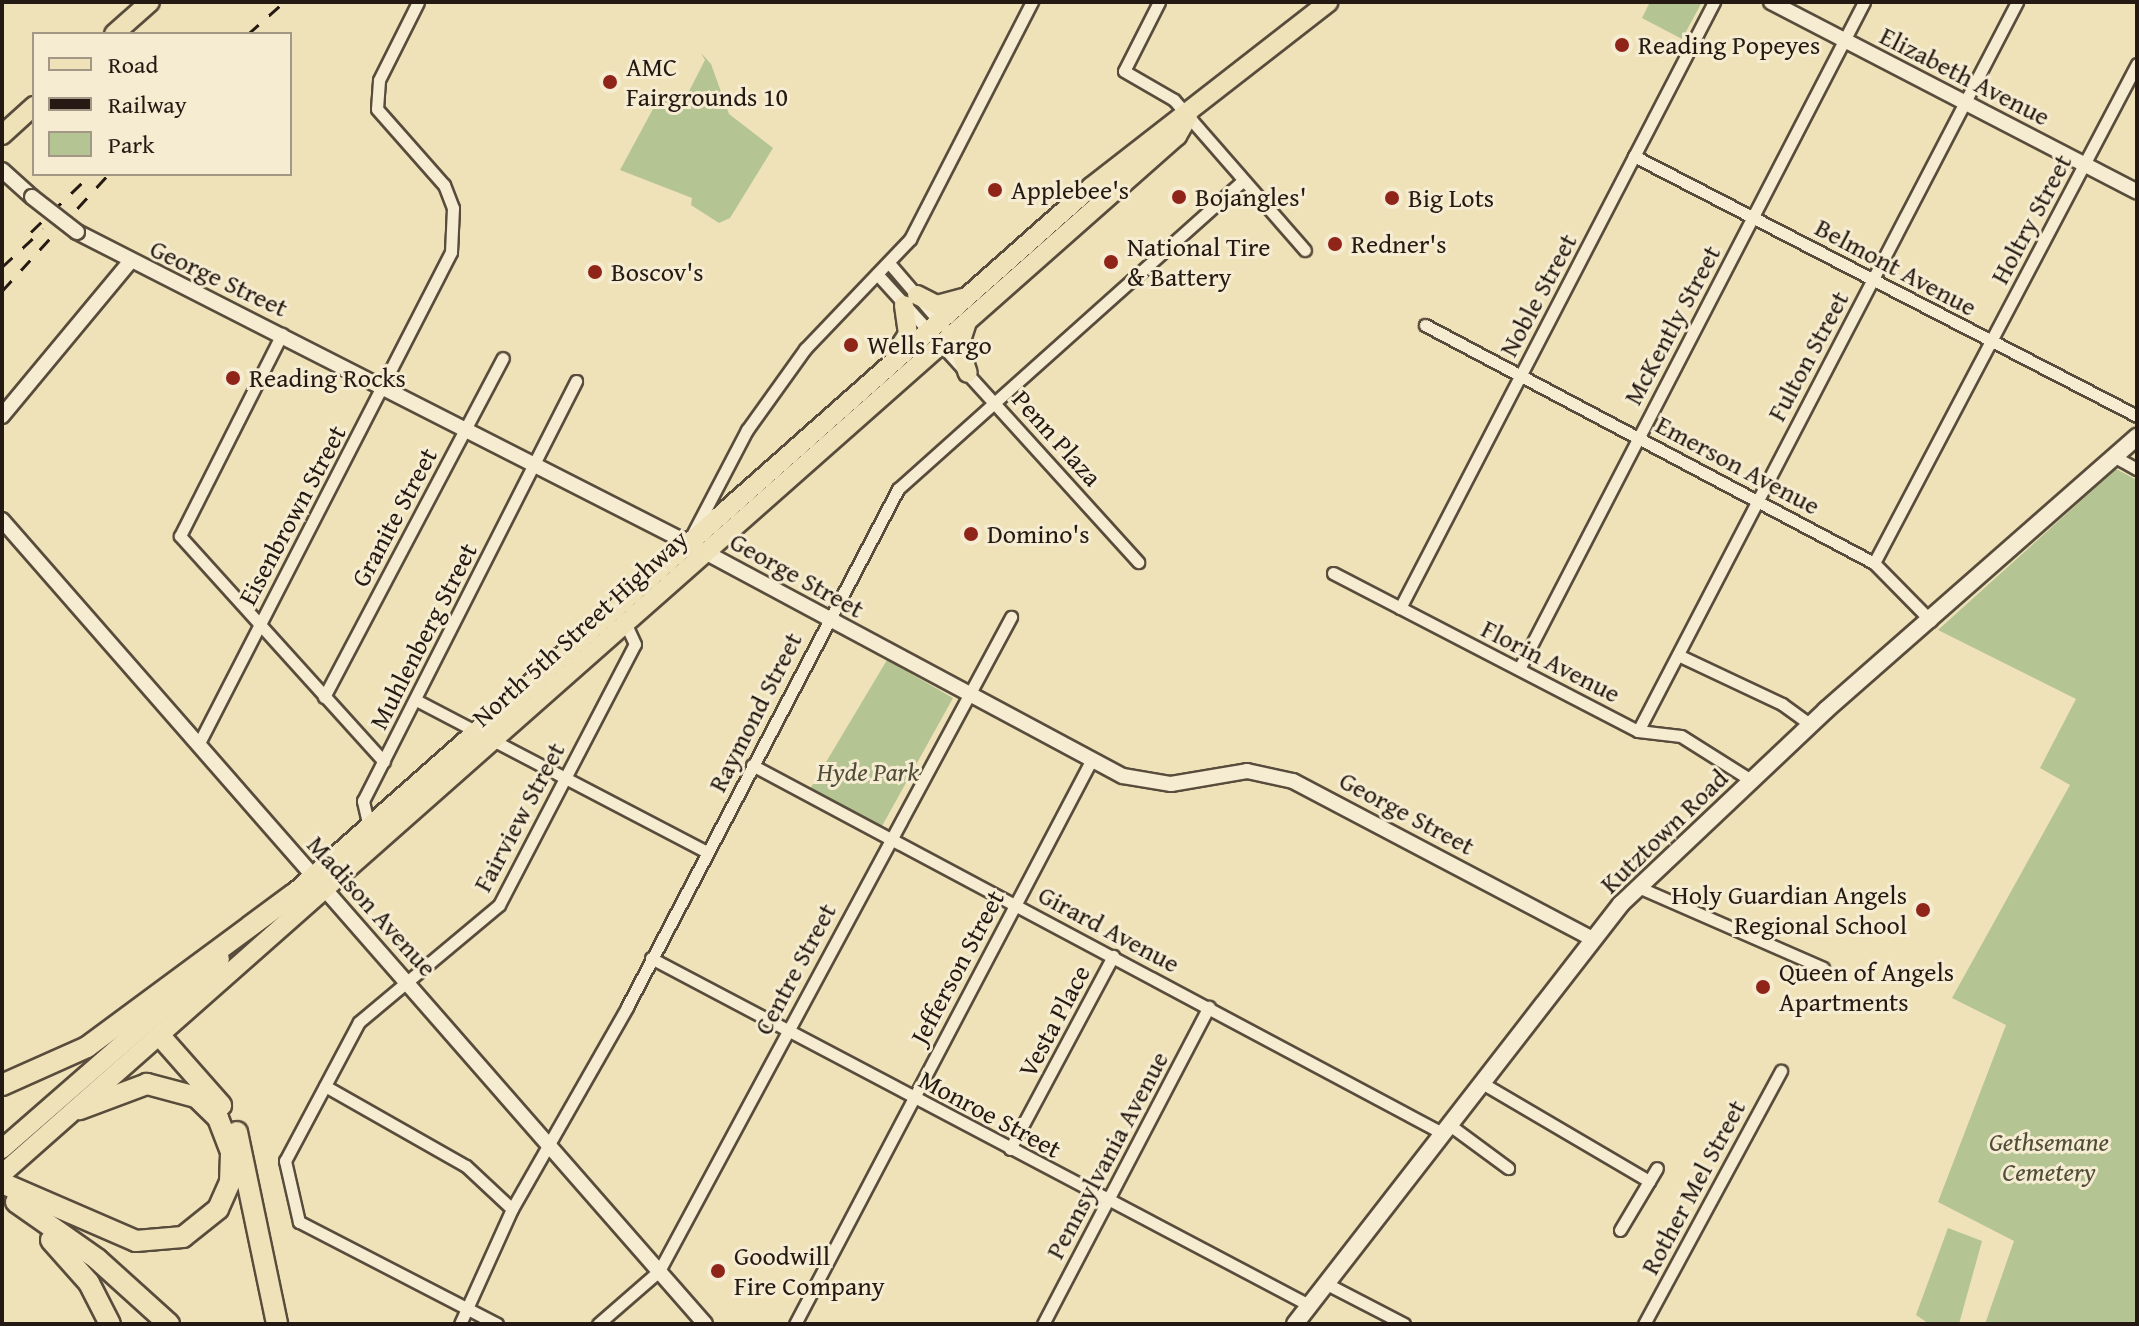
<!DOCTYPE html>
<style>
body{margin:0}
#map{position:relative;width:2139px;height:1326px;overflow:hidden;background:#efe2b8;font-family:"Gentium Book Plus",serif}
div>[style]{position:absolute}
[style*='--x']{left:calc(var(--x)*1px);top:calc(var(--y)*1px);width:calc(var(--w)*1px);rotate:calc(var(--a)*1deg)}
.green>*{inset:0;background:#b4c493}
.roads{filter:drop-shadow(2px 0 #584c3c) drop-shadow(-2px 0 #584c3c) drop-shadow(0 2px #584c3c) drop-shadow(0 -2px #584c3c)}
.minor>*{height:11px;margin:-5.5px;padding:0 5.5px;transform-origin:5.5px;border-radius:5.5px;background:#f5ecd1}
.tertiary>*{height:14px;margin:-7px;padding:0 7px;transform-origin:7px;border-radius:7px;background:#f5ecd1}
.secondary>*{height:16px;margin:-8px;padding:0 8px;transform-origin:8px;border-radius:8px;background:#f5ecd1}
.primary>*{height:18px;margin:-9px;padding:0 9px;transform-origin:9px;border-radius:9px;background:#efe2b8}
.motorway>*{height:20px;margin:-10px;padding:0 10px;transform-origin:10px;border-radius:10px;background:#efe2b8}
.rail>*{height:3px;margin-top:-1.5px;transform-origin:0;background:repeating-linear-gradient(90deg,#251a13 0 14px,transparent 0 28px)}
.bridges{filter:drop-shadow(2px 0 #584c3c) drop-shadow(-2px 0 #584c3c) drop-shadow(0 2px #584c3c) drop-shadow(0 -2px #584c3c)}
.tertiary-bridge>*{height:14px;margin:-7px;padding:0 7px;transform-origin:7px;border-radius:7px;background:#f5ecd1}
.dots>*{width:22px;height:22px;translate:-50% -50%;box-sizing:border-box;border:4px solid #f5ecd1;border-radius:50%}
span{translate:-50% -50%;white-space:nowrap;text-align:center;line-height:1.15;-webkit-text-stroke:6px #f5ecd1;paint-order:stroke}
.poi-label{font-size:26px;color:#251a13}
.left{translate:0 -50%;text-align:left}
.right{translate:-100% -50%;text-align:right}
.street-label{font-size:26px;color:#251a13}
.park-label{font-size:26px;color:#504d39;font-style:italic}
.frame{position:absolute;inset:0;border:4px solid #251a13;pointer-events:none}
.legend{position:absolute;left:32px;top:32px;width:260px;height:144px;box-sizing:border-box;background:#f5ecd1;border:2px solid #a29885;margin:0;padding:10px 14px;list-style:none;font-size:24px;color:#251a13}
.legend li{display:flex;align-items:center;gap:16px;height:40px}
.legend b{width:40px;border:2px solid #a29885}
</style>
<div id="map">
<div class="green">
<div style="clip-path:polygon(1650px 2px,1702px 2px,1682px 39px,1642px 18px)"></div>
<div style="clip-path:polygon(701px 53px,711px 64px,729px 114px,773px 148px,730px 218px,719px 223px,691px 205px,692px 198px,620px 170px,660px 96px,681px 107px,705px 60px)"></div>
<div style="clip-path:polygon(2116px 469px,2137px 480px,2137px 1324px,1985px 1324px,2014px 1241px,1938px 1202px,2006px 1025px,1952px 998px,2070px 785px,2040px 768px,2076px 699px,1938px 630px)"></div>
<div style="clip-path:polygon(887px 660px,953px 698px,882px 826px,810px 789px)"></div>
<div style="clip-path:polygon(1948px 1228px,1982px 1241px,1959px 1324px,1929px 1324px,1916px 1315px)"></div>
</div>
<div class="roads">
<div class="minor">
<div style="--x:1159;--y:2;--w:77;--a:116.9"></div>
<div style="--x:1124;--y:71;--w:58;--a:30.1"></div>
<div style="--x:1174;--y:100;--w:199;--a:48.9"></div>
<div style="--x:1634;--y:156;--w:566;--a:27.33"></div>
<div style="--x:889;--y:263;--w:83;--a:49.4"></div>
<div style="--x:877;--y:274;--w:389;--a:47.8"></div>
<div style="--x:1425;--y:325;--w:508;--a:27.93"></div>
<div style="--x:1874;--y:563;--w:81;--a:45.5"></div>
<div style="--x:282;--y:334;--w:226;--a:116.8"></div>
<div style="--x:180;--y:536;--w:304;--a:47.9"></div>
<div style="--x:2115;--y:457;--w:25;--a:29"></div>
<div style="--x:691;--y:537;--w:121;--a:-62.4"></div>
<div style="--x:747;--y:430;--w:100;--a:-54.4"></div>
<div style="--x:805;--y:349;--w:152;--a:-46.3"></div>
<div style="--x:910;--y:239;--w:267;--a:-62.8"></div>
<div style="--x:1874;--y:563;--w:564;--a:-62.21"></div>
<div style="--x:1333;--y:573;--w:343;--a:27.4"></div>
<div style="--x:1638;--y:731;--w:43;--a:6.6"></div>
<div style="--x:1681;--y:736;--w:83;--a:32.2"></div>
<div style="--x:1400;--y:608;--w:683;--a:-62.61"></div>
<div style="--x:1678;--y:655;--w:115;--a:25.2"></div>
<div style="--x:1782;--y:704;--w:36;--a:36"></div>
<div style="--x:1519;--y:669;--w:751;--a:-62.65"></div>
<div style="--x:324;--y:697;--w:383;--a:-62.2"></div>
<div style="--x:416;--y:700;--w:328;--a:27.6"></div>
<div style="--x:1638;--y:731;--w:822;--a:-62.53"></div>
<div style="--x:198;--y:745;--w:554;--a:-62.83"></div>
<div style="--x:451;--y:252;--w:44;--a:-87.4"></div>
<div style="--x:453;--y:208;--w:25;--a:-111"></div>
<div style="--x:444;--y:185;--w:101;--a:-131.4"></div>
<div style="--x:377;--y:109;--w:29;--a:-86"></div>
<div style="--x:379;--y:80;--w:87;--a:-63.4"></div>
<div style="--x:752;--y:765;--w:784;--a:28.07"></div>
<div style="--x:369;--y:827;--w:27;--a:-103"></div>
<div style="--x:363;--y:801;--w:471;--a:-63.1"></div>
<div style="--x:1638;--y:887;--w:202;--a:23.6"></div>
<div style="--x:651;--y:958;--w:744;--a:27.81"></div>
<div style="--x:1482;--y:1083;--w:194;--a:30.4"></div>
<div style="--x:325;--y:1086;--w:162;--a:29.6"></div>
<div style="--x:466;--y:1166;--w:63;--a:43.1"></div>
<div style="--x:1451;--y:1126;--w:71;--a:36.4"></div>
<div style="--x:1010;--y:1149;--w:219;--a:-61.9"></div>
<div style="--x:1620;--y:1230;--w:72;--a:-59.2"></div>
<div style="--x:1325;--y:1283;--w:89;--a:27.4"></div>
<div style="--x:460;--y:1324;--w:126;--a:-65.7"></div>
<div style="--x:512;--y:1209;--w:232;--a:-60.3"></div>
<div style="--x:627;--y:1007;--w:585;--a:-62.38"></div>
<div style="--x:898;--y:489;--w:463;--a:-41.8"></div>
<div style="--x:497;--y:1324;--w:223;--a:-152.7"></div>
<div style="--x:299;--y:1222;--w:63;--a:-102.9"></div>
<div style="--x:285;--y:1161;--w:157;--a:-62"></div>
<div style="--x:359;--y:1022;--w:182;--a:-39.9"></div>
<div style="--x:499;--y:905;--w:294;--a:-62.5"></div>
<div style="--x:635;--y:644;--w:23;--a:-115"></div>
<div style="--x:598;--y:1324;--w:81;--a:-41"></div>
<div style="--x:659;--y:1271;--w:743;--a:-61.71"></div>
<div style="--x:795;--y:1324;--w:638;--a:-62.27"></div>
<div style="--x:1043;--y:1324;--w:358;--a:-62.4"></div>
<div style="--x:1644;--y:1324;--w:288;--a:-61.6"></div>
</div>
<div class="tertiary">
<div style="--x:1771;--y:2;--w:412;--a:27.4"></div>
<div style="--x:2;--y:170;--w:40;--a:42"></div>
<div style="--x:77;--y:232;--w:686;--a:26.98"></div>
<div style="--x:688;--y:543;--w:493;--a:28.2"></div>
<div style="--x:1123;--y:776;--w:49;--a:9.5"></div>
<div style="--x:1171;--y:784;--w:77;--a:-9.7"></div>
<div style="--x:1247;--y:771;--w:47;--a:12.3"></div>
<div style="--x:1293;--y:781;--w:337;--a:27.8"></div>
<div style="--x:2;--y:416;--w:199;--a:-50.3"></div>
<div style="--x:2;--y:520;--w:1068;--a:48.83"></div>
</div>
<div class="secondary">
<div style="--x:1295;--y:1324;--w:532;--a:-52.18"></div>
<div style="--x:1621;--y:904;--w:282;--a:-43.4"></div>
<div style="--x:1826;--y:710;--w:414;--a:-41.3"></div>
</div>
<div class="primary">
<div style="--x:114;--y:34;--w:48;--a:-41.6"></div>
<div style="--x:2;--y:135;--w:43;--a:-42.2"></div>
<div style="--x:917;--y:295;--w:22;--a:27"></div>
<div style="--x:937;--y:305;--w:28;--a:-15"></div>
<div style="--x:967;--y:322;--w:25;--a:108"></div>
<div style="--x:959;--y:346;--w:28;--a:72"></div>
<div style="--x:895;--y:354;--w:24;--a:-57"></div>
<div style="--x:908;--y:334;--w:29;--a:-98"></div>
<div style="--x:284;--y:902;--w:1078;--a:-41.54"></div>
<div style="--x:1091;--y:187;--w:301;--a:-37.9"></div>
<div style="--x:2;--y:1149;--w:289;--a:-41.1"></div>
<div style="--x:2;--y:1174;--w:1568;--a:-41.46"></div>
<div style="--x:1177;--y:136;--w:22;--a:-60"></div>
</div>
<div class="motorway">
<div style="--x:161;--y:1037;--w:91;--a:48.6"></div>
<div style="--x:2;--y:1085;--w:93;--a:-24.1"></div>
<div style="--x:87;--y:1047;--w:257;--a:-36.5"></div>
<div style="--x:237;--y:1132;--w:196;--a:78.2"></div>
<div style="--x:2;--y:1183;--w:146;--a:23.4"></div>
<div style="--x:136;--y:1241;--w:47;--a:-4.9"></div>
<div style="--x:183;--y:1237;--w:45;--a:-38.7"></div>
<div style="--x:218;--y:1209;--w:30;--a:-66"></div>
<div style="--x:230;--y:1182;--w:30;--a:-88"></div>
<div style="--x:231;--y:1152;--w:36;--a:-111"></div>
<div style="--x:218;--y:1118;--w:30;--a:-136"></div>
<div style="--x:196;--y:1097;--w:51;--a:-165.1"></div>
<div style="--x:147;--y:1084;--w:72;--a:159.5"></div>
<div style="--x:16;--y:1202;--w:99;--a:35.1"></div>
<div style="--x:97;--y:1259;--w:97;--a:42.1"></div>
<div style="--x:51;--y:1240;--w:57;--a:48.5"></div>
<div style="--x:89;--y:1283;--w:46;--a:62.9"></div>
</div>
</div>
<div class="rail">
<div style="--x:248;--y:34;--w:48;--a:-41.6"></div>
<div style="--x:31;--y:232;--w:83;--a:-44"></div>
<div style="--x:2;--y:267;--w:56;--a:-42.8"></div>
<div style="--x:2;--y:291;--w:159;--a:-47.6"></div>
</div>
<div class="bridges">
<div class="tertiary-bridge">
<div style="--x:32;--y:197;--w:57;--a:37.9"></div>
</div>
</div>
<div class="dots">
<div style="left:1622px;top:45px;background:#8f2418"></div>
<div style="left:610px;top:82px;background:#8f2418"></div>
<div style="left:995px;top:190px;background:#8f2418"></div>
<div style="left:1179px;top:197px;background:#8f2418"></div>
<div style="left:1392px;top:198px;background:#8f2418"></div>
<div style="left:1335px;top:244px;background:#8f2418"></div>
<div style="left:1111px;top:262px;background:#8f2418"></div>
<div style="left:595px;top:272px;background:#8f2418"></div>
<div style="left:851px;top:345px;background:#8f2418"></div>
<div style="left:233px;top:378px;background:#8f2418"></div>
<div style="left:971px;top:534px;background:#8f2418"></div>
<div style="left:1923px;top:910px;background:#8f2418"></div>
<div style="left:1763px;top:987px;background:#8f2418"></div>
<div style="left:718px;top:1271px;background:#8f2418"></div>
</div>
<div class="poi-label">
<span class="left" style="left:1638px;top:45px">Reading Popeyes</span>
<span class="left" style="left:626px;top:82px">AMC<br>Fairgrounds 10</span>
<span class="left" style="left:1011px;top:190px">Applebee's</span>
<span class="left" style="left:1195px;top:197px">Bojangles'</span>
<span class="left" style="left:1408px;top:198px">Big Lots</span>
<span class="left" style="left:1351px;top:244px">Redner's</span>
<span class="left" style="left:1127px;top:262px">National Tire<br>&amp; Battery</span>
<span class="left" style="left:611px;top:272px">Boscov's</span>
<span class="left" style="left:867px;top:345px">Wells Fargo</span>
<span class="left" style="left:249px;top:378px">Reading Rocks</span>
<span class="left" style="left:987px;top:534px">Domino's</span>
<span class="right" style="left:1907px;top:910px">Holy Guardian Angels<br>Regional School</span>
<span class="left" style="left:1779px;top:987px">Queen of Angels<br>Apartments</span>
<span class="left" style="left:734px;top:1271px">Goodwill<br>Fire Company</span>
</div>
<div class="street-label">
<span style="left:1965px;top:76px;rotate:27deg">Elizabeth Avenue</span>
<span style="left:2031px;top:219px;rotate:-62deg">Holtry Street</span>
<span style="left:1896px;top:267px;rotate:28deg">Belmont Avenue</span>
<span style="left:219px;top:278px;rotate:25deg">George Street</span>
<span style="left:1538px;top:295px;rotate:-62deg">Noble Street</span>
<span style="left:1672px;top:325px;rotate:-62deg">McKently Street</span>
<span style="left:1808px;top:356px;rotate:-62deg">Fulton Street</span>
<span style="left:1057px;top:438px;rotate:48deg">Penn Plaza</span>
<span style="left:1738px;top:465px;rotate:28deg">Emerson Avenue</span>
<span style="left:292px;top:515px;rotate:-62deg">Eisenbrown Street</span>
<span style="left:394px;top:517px;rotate:-62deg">Granite Street</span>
<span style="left:797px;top:575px;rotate:29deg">George Street</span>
<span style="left:580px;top:628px;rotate:-42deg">North 5th Street Highway</span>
<span style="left:423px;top:636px;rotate:-63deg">Muhlenberg Street</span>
<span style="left:1551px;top:661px;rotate:27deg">Florin Avenue</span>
<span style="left:755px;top:712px;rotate:-63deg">Raymond Street</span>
<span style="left:1407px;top:813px;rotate:28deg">George Street</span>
<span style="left:519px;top:817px;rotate:-62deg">Fairview Street</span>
<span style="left:1664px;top:831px;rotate:-44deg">Kutztown Road</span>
<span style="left:372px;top:906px;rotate:48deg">Madison Avenue</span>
<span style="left:1109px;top:929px;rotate:28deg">Girard Avenue</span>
<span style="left:957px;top:967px;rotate:-62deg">Jefferson Street</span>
<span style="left:795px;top:969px;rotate:-62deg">Centre Street</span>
<span style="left:1054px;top:1021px;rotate:-62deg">Vesta Place</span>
<span style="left:990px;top:1114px;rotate:28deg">Monroe Street</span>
<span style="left:1107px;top:1155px;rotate:-62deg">Pennsylvania Avenue</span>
<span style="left:1693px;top:1187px;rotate:-62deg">Rother Mel Street</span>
</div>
<div class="park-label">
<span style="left:868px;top:772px">Hyde Park</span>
<span style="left:2049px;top:1157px">Gethsemane<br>Cemetery</span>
</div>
<div class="frame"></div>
<ul class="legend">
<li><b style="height:10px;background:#efe2b8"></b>Road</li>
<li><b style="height:10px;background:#251a13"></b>Railway</li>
<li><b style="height:22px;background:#b4c493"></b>Park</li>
</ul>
</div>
